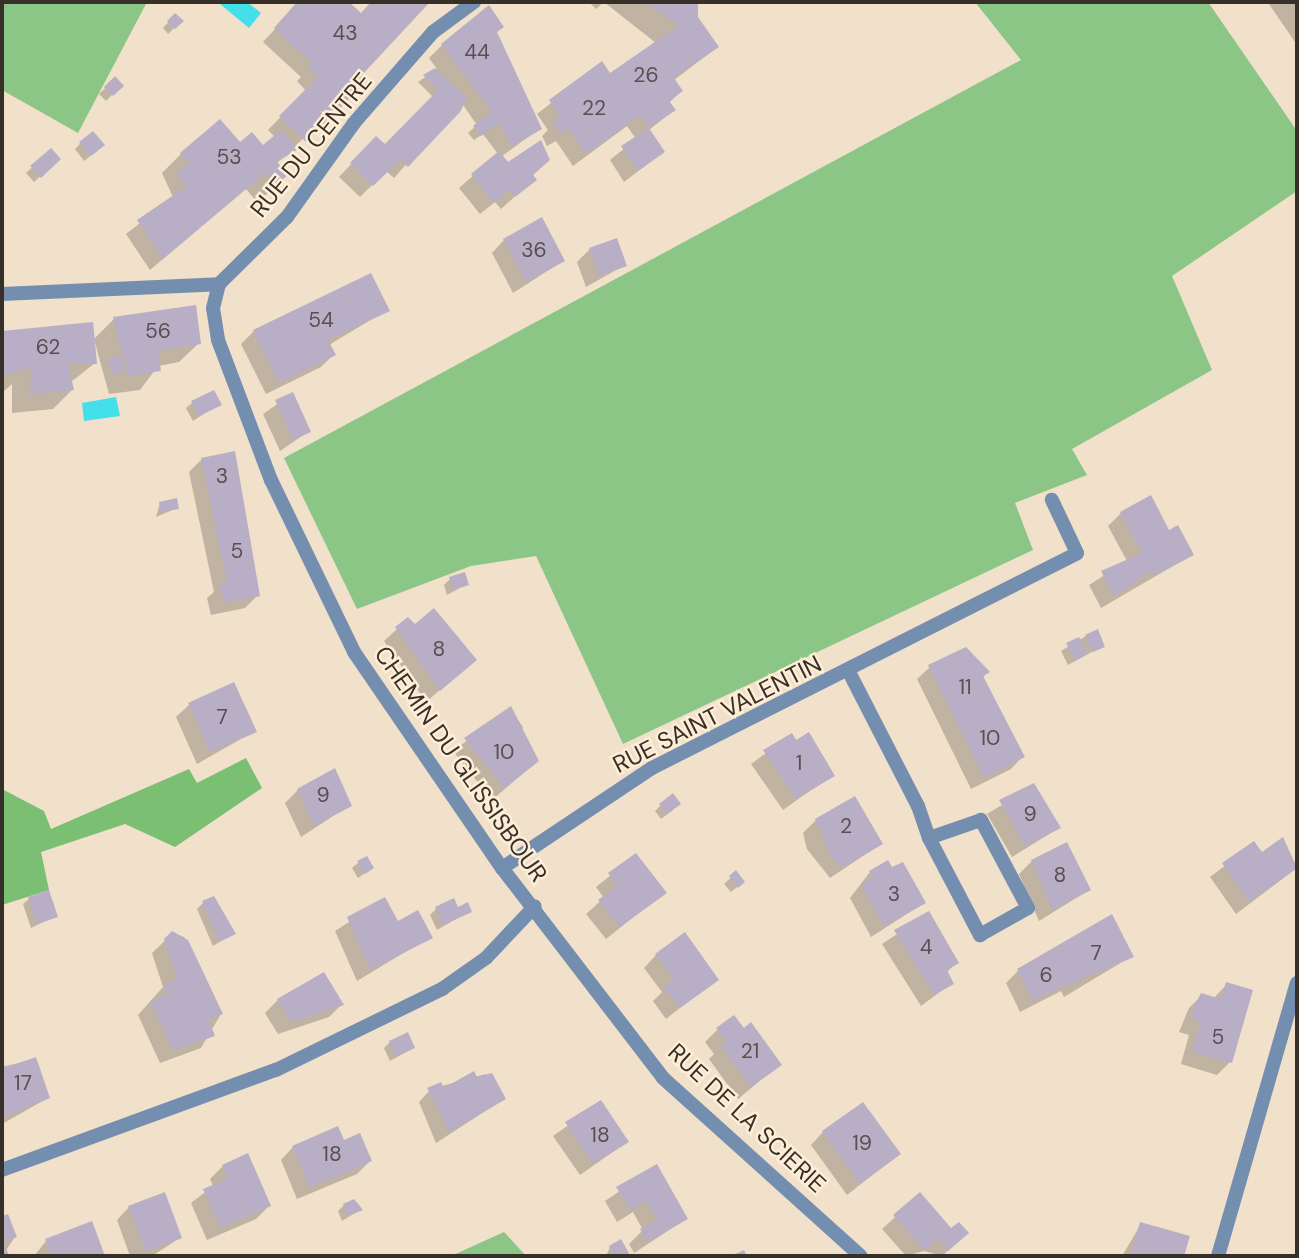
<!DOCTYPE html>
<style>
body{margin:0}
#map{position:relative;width:1299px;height:1258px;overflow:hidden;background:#f1e0ca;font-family:"DM Sans",sans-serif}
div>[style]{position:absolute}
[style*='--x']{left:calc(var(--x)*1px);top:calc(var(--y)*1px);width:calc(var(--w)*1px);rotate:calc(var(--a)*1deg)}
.green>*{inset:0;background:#8cc686}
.forest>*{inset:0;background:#7bbf73}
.water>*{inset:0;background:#43e0ea}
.shadow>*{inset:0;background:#0003}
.building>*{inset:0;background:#b8aec6}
.minor>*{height:14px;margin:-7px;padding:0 7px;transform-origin:7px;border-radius:7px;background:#748eaf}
span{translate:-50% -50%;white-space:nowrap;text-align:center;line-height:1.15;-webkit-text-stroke:5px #feedd7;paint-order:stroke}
.number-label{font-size:21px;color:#565050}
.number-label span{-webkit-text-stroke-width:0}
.street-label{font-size:24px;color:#363028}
.frame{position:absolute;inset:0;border:4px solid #363028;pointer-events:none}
</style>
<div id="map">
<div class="green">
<div style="clip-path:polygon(2px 2px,147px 2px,78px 133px,2px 90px)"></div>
<div style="clip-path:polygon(975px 2px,1208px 2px,1297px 131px,1297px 191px,1172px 276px,1212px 370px,1072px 449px,1087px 475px,1015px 503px,1033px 550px,623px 744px,536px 556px,471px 566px,357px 609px,284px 458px,1021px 60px)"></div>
<div style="clip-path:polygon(504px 1232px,526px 1256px,451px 1256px)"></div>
</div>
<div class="forest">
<div style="clip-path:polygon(246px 758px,262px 788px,175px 847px,125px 824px,41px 852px,49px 890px,2px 905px,2px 789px,44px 811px,51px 829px,189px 769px,197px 783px)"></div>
</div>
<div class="water">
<div style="clip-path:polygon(247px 2px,261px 13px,249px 28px,220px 4px)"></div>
<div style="clip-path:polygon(116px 397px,120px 416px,84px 421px,82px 403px)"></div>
</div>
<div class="shadow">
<div style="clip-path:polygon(300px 2px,342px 2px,358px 17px,372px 2px,428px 2px,359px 76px,364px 81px,276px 164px,286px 175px,267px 194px,257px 202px,246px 189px,150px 270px,126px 234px,173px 197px,162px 173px,181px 154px,262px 147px,275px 137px,268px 130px,306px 91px,297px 81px,301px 77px,263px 42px)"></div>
<div style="clip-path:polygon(589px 2px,697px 2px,696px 18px,717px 47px,673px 81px,681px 91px,669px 103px,674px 110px,649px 130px,663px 152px,624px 182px,610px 160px,636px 139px,627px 126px,573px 166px,556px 141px,547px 146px,542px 136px,548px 130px,537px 114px,602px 64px,610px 75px,656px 43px,604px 2px,596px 9px)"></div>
<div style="clip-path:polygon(1297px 2px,1297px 45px,1269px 4px)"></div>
<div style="clip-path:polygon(175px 15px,181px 21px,168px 34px,163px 28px)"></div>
<div style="clip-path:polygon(495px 33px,539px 129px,501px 157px,534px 179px,501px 209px,495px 202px,480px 214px,459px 188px,498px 154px,483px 134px,474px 140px,468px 133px,477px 125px,461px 102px,394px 178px,386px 171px,360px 197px,339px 177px,376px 138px,385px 147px,433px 97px,418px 82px,437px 69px,429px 58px,442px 45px)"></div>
<div style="clip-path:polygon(115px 79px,121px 86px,106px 101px,99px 94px)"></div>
<div style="clip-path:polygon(81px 143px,97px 151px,84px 161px,75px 149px)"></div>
<div style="clip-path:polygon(51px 150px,59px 159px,34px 182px,26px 173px)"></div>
<div style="clip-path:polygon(504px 240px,563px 261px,513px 293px,492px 253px)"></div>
<div style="clip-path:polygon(590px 249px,625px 265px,586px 287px,577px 262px)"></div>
<div style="clip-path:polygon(387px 310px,329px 345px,333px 355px,321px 367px,266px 394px,241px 344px,254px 331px)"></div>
<div style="clip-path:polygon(114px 319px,199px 343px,179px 362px,158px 366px,140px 390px,109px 394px,94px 339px)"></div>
<div style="clip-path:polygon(91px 324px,95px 363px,71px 382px,72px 390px,53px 409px,12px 413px,12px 384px,2px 393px,2px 333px)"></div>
<div style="clip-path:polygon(292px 394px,309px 431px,280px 451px,263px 414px)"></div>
<div style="clip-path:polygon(192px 403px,219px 404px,193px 421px,186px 408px)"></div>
<div style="clip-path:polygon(202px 459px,258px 595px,245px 608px,211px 615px,207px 598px,214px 592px,189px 472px)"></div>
<div style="clip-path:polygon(160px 503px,177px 508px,156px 517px)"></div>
<div style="clip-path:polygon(1121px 513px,1169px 532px,1192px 555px,1101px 608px,1089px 585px,1127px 561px,1108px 526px)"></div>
<div style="clip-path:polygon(450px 579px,467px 584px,447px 595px,444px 585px)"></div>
<div style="clip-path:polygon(415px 627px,475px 660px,426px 702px,384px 641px,397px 629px)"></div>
<div style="clip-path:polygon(1086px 636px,1103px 646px,1068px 665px,1061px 651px)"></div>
<div style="clip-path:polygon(930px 667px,988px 672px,982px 678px,1023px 756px,1011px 769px,971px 789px,917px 679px)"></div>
<div style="clip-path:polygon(189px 705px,255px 731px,197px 764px,176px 717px)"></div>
<div style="clip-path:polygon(510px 709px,523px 727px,517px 733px,537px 761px,492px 800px,453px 751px)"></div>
<div style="clip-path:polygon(791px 735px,832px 775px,783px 810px,751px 764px)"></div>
<div style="clip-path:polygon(1033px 786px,1059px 828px,1012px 857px,987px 814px)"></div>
<div style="clip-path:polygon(298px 790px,350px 805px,301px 837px,285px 803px)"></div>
<div style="clip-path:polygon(661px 805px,673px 810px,661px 819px,655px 811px)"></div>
<div style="clip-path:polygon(816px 820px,881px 844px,830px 878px,807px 849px,803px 833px)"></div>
<div style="clip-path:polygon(1283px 839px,1297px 868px,1236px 914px,1210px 877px,1254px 844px,1261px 854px)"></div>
<div style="clip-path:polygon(636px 855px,665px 892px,606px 939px,586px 914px,604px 898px,596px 887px)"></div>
<div style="clip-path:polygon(1032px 861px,1089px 890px,1039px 921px,1019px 874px)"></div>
<div style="clip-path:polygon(358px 863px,372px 868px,358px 878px,352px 868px)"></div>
<div style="clip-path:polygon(870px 872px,924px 903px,871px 937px,850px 898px)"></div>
<div style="clip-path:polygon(736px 873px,743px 882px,731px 892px,724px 884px)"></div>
<div style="clip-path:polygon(29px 899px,56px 916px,31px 928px,23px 904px)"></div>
<div style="clip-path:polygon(385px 899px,397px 923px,430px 937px,357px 981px,335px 931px)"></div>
<div style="clip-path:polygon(203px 903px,234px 933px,213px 946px,197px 909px)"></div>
<div style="clip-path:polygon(436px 909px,457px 909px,470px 911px,437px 930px,430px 915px)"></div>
<div style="clip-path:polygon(929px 913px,956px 963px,946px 973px,952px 983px,921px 1006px,882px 944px)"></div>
<div style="clip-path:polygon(173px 933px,184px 937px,221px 1014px,201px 1048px,160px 1063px,138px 1015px,163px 987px,152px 953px)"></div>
<div style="clip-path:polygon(656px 955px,716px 979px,666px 1019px,653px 1001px,662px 992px,644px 968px)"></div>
<div style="clip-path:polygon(1132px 956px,1064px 997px,1061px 991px,1020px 1012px,1006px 983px,1019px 970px)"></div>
<div style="clip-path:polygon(1227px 984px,1230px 1062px,1217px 1075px,1181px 1064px,1189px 1035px,1179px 1032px,1189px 1008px,1202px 995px,1213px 999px)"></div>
<div style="clip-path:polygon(278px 1000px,341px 1005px,329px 1017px,278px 1034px,265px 1013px)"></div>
<div style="clip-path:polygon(717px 1030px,780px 1064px,738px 1099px,709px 1059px,714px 1054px,705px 1042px)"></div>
<div style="clip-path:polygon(390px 1042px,413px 1048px,390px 1061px,384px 1048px)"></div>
<div style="clip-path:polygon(35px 1059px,48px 1098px,2px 1124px,2px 1067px)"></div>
<div style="clip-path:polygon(486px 1074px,504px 1099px,436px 1143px,419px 1102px,431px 1089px)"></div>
<div style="clip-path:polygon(601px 1102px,627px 1142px,580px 1175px,553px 1136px)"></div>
<div style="clip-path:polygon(823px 1132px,899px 1154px,847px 1195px,811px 1145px)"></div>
<div style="clip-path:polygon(293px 1147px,370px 1161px,357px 1174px,297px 1199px,281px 1160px)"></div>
<div style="clip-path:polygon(223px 1166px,269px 1206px,256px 1219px,207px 1240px,191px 1203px,213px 1186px,210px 1179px)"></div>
<div style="clip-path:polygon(657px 1166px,686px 1219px,634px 1253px,629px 1244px,643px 1230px,633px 1212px,617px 1222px,605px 1201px)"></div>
<div style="clip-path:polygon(920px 1195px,951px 1231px,954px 1245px,942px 1256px,924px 1251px,906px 1256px,882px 1229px)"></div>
<div style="clip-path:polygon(344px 1205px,360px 1210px,342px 1221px,338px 1211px)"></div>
<div style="clip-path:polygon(129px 1207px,180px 1238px,152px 1256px,130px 1256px,117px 1220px)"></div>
<div style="clip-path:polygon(7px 1216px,15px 1237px,2px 1256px,2px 1218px)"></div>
<div style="clip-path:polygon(91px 1223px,103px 1256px,34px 1256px,46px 1241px)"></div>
<div style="clip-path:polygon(1141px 1224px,1188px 1238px,1182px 1256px,1122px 1256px)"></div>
<div style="clip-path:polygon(610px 1247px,627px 1255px,606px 1256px)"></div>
</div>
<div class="building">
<div style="clip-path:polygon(297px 2px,349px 2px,361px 13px,371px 2px,430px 2px,361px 76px,367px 81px,306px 142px,279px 116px,318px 77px,308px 67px,312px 63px,274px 28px)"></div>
<div style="clip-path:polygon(646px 2px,698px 2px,698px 17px,719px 47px,674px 78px,683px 91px,669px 101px,676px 110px,649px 128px,640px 115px,586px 154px,569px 129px,560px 134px,553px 122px,560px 117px,549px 100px,602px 61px,610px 73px,678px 26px)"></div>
<div style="clip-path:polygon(489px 5px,504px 27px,497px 32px,542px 129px,513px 146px,499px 124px,481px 136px,473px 126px,492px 112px,441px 44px)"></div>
<div style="clip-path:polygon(175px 13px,184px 21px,175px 29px,167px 21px)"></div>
<div style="clip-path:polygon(435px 68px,467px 98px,460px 112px,408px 167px,400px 160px,373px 186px,350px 163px,376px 136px,385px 144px,438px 90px,423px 75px)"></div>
<div style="clip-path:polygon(115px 76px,124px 86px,113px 96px,104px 87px)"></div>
<div style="clip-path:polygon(220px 119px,240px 142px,252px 132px,263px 145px,281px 130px,298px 149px,277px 162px,288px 175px,277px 184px,266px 172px,163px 259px,137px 220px,187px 186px,176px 174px,189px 163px,180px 153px)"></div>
<div style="clip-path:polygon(649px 128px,665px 152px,638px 171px,621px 146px)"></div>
<div style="clip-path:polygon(93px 131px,105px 145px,91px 156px,79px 142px)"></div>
<div style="clip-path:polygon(541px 140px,550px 160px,533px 175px,537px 180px,515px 197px,509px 190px,494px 203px,471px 174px,499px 151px,508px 162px)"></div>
<div style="clip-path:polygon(51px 148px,61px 159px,41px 178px,30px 166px)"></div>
<div style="clip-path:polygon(542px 217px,565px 261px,526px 282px,503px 239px)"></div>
<div style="clip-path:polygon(617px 238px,627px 266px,599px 276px,589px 248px)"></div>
<div style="clip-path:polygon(371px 273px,390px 311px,328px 340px,336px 355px,279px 383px,253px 330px)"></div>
<div style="clip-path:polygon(196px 305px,201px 344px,158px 351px,161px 371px,128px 376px,113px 317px)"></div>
<div style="clip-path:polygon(93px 322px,97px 364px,68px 364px,74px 390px,30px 395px,31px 368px,2px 376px,2px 331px)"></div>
<div style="clip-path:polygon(120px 355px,125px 371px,112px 375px,108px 359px)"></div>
<div style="clip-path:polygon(214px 390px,222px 405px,199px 416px,191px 401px)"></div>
<div style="clip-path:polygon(293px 392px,311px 432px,293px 440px,275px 400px)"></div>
<div style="clip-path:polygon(235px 451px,260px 596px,224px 603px,219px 584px,227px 583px,201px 458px)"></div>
<div style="clip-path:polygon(1151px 495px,1169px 530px,1178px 525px,1194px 555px,1154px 576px,1151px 571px,1114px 597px,1101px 571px,1142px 553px,1120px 512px)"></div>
<div style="clip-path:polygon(177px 498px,179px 509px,161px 512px,159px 502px)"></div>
<div style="clip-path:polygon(465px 572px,469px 585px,453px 590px,449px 577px)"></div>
<div style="clip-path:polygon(434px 608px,477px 660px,440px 691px,395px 627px,408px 617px,415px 624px)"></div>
<div style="clip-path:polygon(1098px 629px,1105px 647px,1093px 652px,1085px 635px)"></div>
<div style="clip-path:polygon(1079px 637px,1087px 654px,1075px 661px,1066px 643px)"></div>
<div style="clip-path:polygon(966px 647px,990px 672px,983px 676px,1025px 757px,984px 778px,928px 665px)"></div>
<div style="clip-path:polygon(234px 682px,257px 732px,210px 752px,188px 703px)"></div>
<div style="clip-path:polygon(511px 706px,539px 761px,505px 788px,464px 738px)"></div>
<div style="clip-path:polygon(809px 732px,835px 776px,796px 799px,763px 750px,792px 733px,796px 740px)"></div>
<div style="clip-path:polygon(335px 768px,352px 806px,314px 826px,297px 789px)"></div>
<div style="clip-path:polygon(1034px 783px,1061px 828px,1025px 846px,999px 800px)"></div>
<div style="clip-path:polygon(673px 793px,681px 804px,667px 814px,659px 804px)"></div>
<div style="clip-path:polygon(855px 796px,883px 844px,843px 867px,831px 856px,815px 819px)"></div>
<div style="clip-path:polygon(1283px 837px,1297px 868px,1249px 902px,1222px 863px,1254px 841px,1262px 852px)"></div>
<div style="clip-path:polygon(1067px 842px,1091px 890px,1052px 910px,1031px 860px)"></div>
<div style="clip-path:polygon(636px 853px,667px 893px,620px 927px,598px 900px,617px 886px,608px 873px)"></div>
<div style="clip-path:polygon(367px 856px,374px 868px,365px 874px,357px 861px)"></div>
<div style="clip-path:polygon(888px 860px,892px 867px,903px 862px,926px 903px,884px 926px,861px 884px,873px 878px,869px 871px)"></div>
<div style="clip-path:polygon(736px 870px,745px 882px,738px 888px,729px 876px)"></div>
<div style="clip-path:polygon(49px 890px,58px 917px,37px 924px,28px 897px)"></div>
<div style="clip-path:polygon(214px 896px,236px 934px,219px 942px,202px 901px)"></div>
<div style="clip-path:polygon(385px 897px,398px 921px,418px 910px,433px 938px,370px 970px,347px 917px)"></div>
<div style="clip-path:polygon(454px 898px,458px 907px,468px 902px,472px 912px,443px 925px,435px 907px)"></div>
<div style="clip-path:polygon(929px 911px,959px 963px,947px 970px,954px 984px,934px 995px,894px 930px)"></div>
<div style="clip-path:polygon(1112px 914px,1134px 957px,1033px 1000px,1017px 969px)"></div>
<div style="clip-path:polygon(172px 931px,188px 940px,223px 1014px,209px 1020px,215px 1036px,173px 1051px,150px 1001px,168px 994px,164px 984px,177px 979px,164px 939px)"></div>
<div style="clip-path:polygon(685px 932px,719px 980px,680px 1008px,664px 987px,674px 979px,655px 954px)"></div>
<div style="clip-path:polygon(324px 972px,344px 1005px,291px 1022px,277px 999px)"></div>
<div style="clip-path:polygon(1226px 982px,1253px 990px,1232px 1063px,1192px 1052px,1201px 1022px,1191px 1019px,1195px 1005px,1201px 993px,1221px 999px)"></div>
<div style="clip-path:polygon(734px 1015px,744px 1028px,751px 1022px,782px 1065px,751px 1087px,720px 1045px,726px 1041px,716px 1028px)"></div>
<div style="clip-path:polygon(408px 1032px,415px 1048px,396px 1057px,389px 1041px)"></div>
<div style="clip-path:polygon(36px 1057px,50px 1098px,2px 1118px,2px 1058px,5px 1068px)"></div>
<div style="clip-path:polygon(474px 1071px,477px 1077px,492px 1073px,506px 1099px,449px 1132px,427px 1088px,441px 1082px,444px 1088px)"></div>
<div style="clip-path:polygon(601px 1100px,629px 1142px,593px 1164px,565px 1122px)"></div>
<div style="clip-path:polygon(863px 1102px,901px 1154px,860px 1184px,822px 1131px)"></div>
<div style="clip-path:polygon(338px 1126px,344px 1140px,360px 1133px,372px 1161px,310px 1188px,292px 1146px)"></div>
<div style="clip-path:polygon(248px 1153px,271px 1206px,220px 1228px,203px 1189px,227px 1179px,222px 1165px)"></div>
<div style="clip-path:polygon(657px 1164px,688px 1219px,647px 1242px,640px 1229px,657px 1220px,646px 1201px,630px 1210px,616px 1187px)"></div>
<div style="clip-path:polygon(165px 1192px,182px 1238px,146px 1252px,128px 1206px)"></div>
<div style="clip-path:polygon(920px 1192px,951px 1228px,959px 1222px,969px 1233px,948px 1251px,938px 1239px,925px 1251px,893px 1215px)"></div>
<div style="clip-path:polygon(354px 1199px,363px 1210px,348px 1216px,343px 1204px)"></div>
<div style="clip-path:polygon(8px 1214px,17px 1237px,4px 1242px,9px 1256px,2px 1256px,2px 1216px)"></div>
<div style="clip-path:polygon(92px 1221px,105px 1256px,51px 1256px,45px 1239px)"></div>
<div style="clip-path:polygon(1140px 1222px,1190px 1236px,1184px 1256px,1130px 1256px)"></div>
<div style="clip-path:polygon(621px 1239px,630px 1255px,628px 1256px,614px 1256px,609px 1246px)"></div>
<div style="clip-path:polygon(744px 1250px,747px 1256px,731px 1256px)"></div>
</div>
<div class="minor">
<div style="--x:219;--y:284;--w:25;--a:104"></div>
<div style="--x:213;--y:308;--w:32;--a:81"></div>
<div style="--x:218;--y:340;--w:150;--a:69.3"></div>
<div style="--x:271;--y:480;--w:191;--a:64.2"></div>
<div style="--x:354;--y:652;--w:262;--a:55.6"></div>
<div style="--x:502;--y:868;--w:265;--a:52.5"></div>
<div style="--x:663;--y:1078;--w:266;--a:42"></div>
<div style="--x:2;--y:294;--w:217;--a:-2.6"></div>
<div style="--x:219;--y:284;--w:95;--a:-44.6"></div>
<div style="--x:287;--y:217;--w:115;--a:-54.5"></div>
<div style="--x:354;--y:123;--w:121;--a:-49"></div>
<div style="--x:433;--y:32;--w:51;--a:-36.2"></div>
<div style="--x:849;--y:672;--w:151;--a:62.8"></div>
<div style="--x:918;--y:806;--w:34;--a:71"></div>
<div style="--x:929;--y:838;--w:110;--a:62.3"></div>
<div style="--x:980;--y:935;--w:55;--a:-29.4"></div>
<div style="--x:1028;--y:908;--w:100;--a:-118.1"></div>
<div style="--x:981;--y:820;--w:55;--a:160.9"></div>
<div style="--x:502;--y:868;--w:180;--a:-33.7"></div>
<div style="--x:652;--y:768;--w:476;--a:-26.8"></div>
<div style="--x:1077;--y:553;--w:59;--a:-115.3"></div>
<div style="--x:2;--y:1170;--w:292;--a:-20.1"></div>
<div style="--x:276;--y:1070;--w:185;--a:-26"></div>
<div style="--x:442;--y:989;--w:54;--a:-35.2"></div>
<div style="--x:486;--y:958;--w:71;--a:-46.7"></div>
<div style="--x:1218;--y:1256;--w:284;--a:-73.9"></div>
</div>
<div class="number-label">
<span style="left:345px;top:33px">43</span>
<span style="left:477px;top:52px">44</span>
<span style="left:646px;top:75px">26</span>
<span style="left:594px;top:108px">22</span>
<span style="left:229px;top:157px">53</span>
<span style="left:534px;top:250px">36</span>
<span style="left:321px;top:320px">54</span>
<span style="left:158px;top:331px">56</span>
<span style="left:48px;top:347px">62</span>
<span style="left:222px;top:476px">3</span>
<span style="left:237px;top:551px">5</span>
<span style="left:439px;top:649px">8</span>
<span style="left:965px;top:687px">11</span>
<span style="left:222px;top:717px">7</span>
<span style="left:990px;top:738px">10</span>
<span style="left:504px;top:752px">10</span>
<span style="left:799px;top:763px">1</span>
<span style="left:323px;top:795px">9</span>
<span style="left:1030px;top:814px">9</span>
<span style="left:846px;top:826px">2</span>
<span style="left:1060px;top:875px">8</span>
<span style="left:894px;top:894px">3</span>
<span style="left:926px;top:947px">4</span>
<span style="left:1096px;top:953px">7</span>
<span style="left:1046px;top:975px">6</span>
<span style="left:1218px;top:1037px">5</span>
<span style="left:750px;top:1051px">21</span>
<span style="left:23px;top:1083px">17</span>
<span style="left:600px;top:1135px">18</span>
<span style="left:862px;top:1143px">19</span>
<span style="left:332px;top:1154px">18</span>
</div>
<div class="street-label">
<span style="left:311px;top:145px;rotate:-51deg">RUE DU CENTRE</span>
<span style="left:717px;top:714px;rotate:-27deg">RUE SAINT VALENTIN</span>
<span style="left:461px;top:764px;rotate:55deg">CHEMIN DU GLISSISBOUR</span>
<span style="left:747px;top:1118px;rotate:43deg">RUE DE LA SCIERIE</span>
</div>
<div class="frame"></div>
</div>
